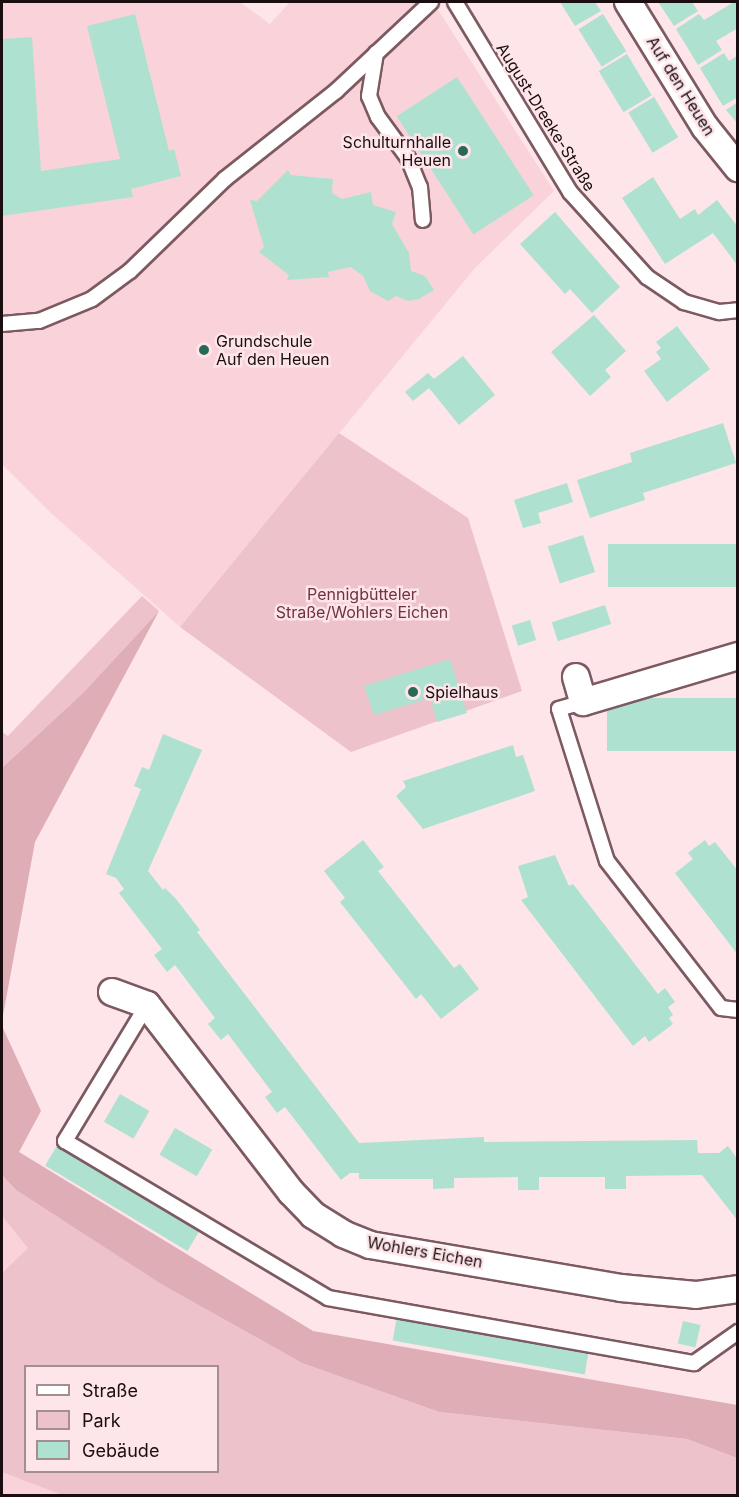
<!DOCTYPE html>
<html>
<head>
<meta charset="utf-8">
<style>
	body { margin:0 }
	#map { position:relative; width:739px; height:1497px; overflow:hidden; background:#fde5e9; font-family:Inter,sans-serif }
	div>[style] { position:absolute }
	.built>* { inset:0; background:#fad3da }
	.green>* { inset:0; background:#edc2ca }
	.forest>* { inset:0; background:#deadb6 }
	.building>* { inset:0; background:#afe1d0; transform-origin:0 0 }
	.roads { filter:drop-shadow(2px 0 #7c5a60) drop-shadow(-2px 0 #7c5a60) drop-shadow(0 2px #7c5a60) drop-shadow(0 -2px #7c5a60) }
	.lane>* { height:14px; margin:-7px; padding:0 7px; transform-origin:7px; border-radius:7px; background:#fff }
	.street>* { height:26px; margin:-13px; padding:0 13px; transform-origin:13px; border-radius:13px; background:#fff }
	.dots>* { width:16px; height:16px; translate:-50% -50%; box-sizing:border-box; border:3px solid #fde5e9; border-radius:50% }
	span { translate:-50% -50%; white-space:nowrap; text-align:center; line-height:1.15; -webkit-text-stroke:5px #fde5e9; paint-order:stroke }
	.street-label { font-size:16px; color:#1b0e10 }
	.poi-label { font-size:16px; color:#1b0e10 }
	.right { translate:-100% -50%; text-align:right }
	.left { translate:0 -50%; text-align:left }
	.park-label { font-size:16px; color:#6f3241 }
	.frame { position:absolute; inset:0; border:3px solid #1b0e10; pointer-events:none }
	.legend { position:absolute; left:24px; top:1365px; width:195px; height:108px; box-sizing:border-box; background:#fde5e9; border:2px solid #a38f92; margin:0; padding:8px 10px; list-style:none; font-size:18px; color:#1b0e10 }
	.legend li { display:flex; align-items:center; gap:12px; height:30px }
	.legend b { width:30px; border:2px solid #a38f92 }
</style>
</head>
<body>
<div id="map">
	<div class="built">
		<div style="clip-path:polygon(2px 2px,240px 2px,270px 24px,290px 2px,433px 2px,554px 191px,475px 268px,180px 627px,51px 513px,2px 464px)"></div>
		<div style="clip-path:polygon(2px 1216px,29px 1248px,2px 1273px)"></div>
		<div style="clip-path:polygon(2px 1472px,65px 1495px,2px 1495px)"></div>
	</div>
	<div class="green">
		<div style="clip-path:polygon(339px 433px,468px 518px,522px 691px,351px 752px,180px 627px)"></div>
		<div style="clip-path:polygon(142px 596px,159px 611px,83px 693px,2px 768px,2px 732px,8px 736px)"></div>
		<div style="clip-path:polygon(evenodd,2px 1175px,16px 1190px,161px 1284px,302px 1363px,439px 1412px,687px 1439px,737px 1458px,737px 1495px,65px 1496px,2px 1472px,2px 1273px,28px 1248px,2px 1216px,2px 1175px,26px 1366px,218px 1366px,218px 1472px,26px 1472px,26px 1366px)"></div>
	</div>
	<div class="forest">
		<div style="clip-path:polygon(159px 611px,35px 842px,2px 1021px,2px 768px,83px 693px)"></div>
		<div style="clip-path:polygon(2px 1026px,41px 1111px,19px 1152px,313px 1331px,737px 1405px,737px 1458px,687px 1439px,439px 1412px,302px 1363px,161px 1284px,16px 1190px,2px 1175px)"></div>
	</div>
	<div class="building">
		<div style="clip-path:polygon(560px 2px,595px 2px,601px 11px,575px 26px)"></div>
		<div style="clip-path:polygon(658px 2px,692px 2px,698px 11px,674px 26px)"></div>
		<div style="clip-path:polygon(734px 2px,738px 2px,738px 28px,716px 41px,722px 50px,698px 65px,676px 29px,699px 14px,704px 20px)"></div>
		<div style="clip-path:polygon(135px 14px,169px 151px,174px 149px,181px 176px,131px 189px,133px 197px,2px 216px,2px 39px,32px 37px,41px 171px,120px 159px,87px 26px)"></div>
		<div style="left:603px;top:14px;width:44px;height:29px;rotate:58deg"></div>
		<div style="clip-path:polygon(724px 53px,729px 61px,738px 55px,738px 97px,723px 106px,700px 68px)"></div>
		<div style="left:627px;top:54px;width:48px;height:33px;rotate:59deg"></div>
		<div style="left:457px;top:77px;width:141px;height:72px;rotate:57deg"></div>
		<div style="left:654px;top:97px;width:47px;height:30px;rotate:59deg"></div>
		<div style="clip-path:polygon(738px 102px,738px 124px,726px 110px)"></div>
		<div style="clip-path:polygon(288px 170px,291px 175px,333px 179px,332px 193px,342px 199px,371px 192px,373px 205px,396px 212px,392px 224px,409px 253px,411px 271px,425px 276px,434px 290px,419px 299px,408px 301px,396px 296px,388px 301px,370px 291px,363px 276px,351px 267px,328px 272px,329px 277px,287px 280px,289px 275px,259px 252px,264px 247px,250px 200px,257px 201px)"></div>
		<div style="clip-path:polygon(653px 177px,680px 219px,695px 209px,698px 215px,717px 200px,738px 227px,738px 266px,713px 233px,665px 264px,622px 198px)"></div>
		<div style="clip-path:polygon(555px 212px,620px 287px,592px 313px,570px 289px,565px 294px,520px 244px)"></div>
		<div style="clip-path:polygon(594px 315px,626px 351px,605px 370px,611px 377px,590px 396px,551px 352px)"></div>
		<div style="clip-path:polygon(677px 326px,710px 369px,667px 402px,644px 371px,661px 359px,656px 352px,661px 348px,656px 342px)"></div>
		<div style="clip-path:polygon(463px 356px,495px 395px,459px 425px,429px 388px,413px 401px,405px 392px,428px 373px,434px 379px)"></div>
		<div style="clip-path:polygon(723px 423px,736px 463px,643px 493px,645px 500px,590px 518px,577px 480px,632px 462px,630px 453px)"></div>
		<div style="clip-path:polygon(567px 483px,573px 502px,538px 513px,541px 523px,523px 528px,514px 500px)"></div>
		<div style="left:583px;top:535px;width:39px;height:37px;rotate:72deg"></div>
		<div style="left:738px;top:544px;width:43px;height:130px;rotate:90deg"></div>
		<div style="left:605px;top:605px;width:20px;height:56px;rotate:72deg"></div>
		<div style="left:530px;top:620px;width:21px;height:19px;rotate:73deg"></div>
		<div style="clip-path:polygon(450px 659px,467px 713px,437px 722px,430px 698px,374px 715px,364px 686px)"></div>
		<div style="left:738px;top:698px;width:53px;height:131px;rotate:90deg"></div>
		<div style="clip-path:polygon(163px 734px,202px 750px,148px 871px,163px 890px,165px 888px,176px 899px,200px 930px,197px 932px,359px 1143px,484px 1137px,484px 1142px,697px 1140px,698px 1153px,719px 1153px,728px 1146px,738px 1160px,738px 1221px,702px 1175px,626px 1176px,626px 1189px,605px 1189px,605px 1177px,539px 1177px,539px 1190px,518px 1190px,518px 1177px,454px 1178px,454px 1188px,433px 1189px,433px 1179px,359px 1179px,359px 1173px,350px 1173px,341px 1180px,285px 1107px,277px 1113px,265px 1097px,272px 1092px,228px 1034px,221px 1040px,208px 1024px,215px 1018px,175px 965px,167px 972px,154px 955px,162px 949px,119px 893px,124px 889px,116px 878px,106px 874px,141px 789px,134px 786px,142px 767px,149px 770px)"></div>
		<div style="clip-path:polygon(513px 745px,516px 757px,523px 755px,535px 791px,423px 829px,396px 796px,406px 787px,403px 781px)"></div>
		<div style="clip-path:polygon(363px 840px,384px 867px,378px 871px,454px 968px,460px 964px,479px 989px,441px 1019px,421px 994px,416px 999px,358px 925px,340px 902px,345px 898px,324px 871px)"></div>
		<div style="clip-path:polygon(705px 840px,709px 846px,715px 842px,738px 871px,738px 955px,675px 873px,693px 859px,688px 853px)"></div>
		<div style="clip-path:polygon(555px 855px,569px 886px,573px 884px,658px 994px,665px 988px,675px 1002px,668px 1007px,673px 1015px,669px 1018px,673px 1024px,649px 1042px,645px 1036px,633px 1046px,521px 900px,528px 897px,518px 866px)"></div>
		<div style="left:120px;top:1094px;width:34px;height:32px;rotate:30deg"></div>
		<div style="left:175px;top:1128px;width:43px;height:31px;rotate:30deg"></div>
		<div style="left:58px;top:1144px;width:166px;height:25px;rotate:31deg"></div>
		<div style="left:397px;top:1316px;width:195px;height:25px;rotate:10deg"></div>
		<div style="left:683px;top:1321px;width:18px;height:23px;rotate:13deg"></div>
	</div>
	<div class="roads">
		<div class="lane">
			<div style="left:455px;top:2px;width:222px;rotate:58.8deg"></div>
			<div style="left:570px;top:192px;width:115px;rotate:47.8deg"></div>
			<div style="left:647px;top:277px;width:45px;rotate:34deg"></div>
			<div style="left:684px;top:302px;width:37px;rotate:16deg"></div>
			<div style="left:720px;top:312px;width:18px;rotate:-6deg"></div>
			<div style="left:376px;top:53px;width:44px;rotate:99.2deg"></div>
			<div style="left:369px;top:96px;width:23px;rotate:67deg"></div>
			<div style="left:378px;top:117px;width:51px;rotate:53.8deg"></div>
			<div style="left:408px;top:158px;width:31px;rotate:68deg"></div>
			<div style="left:420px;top:187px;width:33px;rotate:85deg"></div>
			<div style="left:2px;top:324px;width:37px;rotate:-5deg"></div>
			<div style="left:39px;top:321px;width:57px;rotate:-22.5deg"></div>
			<div style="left:92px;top:299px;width:47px;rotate:-36.4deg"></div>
			<div style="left:130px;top:271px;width:132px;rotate:-44.1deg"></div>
			<div style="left:225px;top:179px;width:142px;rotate:-38.4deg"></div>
			<div style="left:336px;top:91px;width:130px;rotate:-43.1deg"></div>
			<div style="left:583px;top:702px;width:25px;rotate:164deg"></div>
			<div style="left:559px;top:709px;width:159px;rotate:72.5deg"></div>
			<div style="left:607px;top:861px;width:186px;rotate:52.2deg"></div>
			<div style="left:721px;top:1008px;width:17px;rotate:7deg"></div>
			<div style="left:147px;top:1005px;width:159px;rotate:121.1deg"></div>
			<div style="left:65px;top:1141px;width:306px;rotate:30.8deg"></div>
			<div style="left:328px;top:1298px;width:372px;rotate:10.1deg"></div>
			<div style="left:694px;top:1363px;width:54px;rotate:-35.2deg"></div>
		</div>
		<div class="street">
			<div style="left:628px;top:2px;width:147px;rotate:58.4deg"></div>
			<div style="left:705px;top:127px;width:53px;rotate:51.2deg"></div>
			<div style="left:576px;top:677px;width:26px;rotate:74deg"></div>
			<div style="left:583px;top:702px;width:162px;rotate:-16.5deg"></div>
			<div style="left:112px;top:992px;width:37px;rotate:20deg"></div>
			<div style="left:147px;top:1005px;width:236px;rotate:52.4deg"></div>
			<div style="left:291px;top:1192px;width:32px;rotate:46deg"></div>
			<div style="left:313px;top:1215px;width:36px;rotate:32deg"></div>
			<div style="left:343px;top:1234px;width:29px;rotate:22deg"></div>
			<div style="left:370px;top:1245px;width:255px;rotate:9.7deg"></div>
			<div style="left:621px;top:1288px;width:75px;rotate:5.3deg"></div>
			<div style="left:696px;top:1295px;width:42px;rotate:-8.1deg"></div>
		</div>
	</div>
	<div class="dots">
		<div style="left:463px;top:151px;background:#286856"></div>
		<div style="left:204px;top:350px;background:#286856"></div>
		<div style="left:413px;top:692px;background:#286856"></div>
	</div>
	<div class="street-label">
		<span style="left:681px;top:86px;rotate:58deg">Auf den Heuen</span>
		<span style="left:546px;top:117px;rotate:58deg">August-Dreeke-Straße</span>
		<span style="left:425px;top:1252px;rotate:10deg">Wohlers Eichen</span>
	</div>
	<div class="poi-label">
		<span class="right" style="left:451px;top:151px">Schulturnhalle<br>Heuen</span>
		<span class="left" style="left:216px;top:350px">Grundschule<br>Auf den Heuen</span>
		<span class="left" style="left:425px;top:692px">Spielhaus</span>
	</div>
	<div class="park-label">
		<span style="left:362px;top:603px">Pennigbütteler<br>Straße/Wohlers Eichen</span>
	</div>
	<div class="frame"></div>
	<ul class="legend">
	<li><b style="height:8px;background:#fff"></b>Straße</li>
	<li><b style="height:16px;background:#edc2ca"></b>Park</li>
	<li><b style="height:16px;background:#afe1d0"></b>Gebäude</li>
	</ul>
</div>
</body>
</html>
